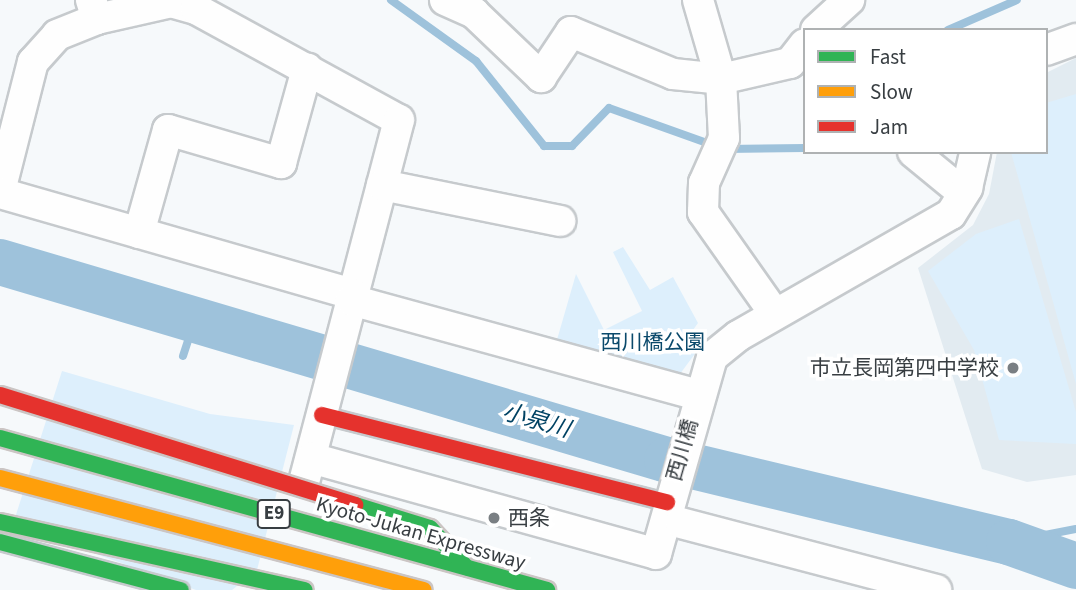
<!DOCTYPE html>
<html>
<head>
<meta charset="utf-8">
<style>
	body { margin:0 }
	#map { position:relative; width:1076px; height:590px; overflow:hidden; background:#f6f9fb; font-family:"Source Sans 3","Noto Sans JP",sans-serif }
	div>[style] { position:absolute }
	.built>* { inset:0; background:#e2ebf1 }
	.green>* { inset:0; background:#ddeffc }
	.stream>* { height:8px; margin:-4px; padding:0 4px; transform-origin:4px; border-radius:4px; background:#9ec2db }
	.river>* { height:46px; margin:-23px; padding:0 23px; transform-origin:23px; border-radius:23px; background:#9ec2db }
	.roads { filter:drop-shadow(2px 0 #c6cacd) drop-shadow(-2px 0 #c6cacd) drop-shadow(0 2px #c6cacd) drop-shadow(0 -2px #c6cacd) }
	.street>* { height:30px; margin:-15px; padding:0 15px; transform-origin:15px; border-radius:15px; background:#fefefe }
	.fast>* { height:16px; margin:-8px; padding:0 8px; transform-origin:8px; border-radius:8px; background:#30b455 }
	.jam>* { height:16px; margin:-8px; padding:0 8px; transform-origin:8px; border-radius:8px; background:#e5322d }
	.bridges { filter:drop-shadow(2px 0 #cbc5c4) drop-shadow(-2px 0 #cbc5c4) drop-shadow(0 2px #cbc5c4) drop-shadow(0 -2px #cbc5c4) }
	.fast-bridge>* { height:16px; margin:-8px; padding:0 8px; transform-origin:8px; border-radius:8px; background:#30b455 }
	.slow-bridge>* { height:16px; margin:-8px; padding:0 8px; transform-origin:8px; border-radius:8px; background:#ff9f0a }
	.jam-bridge>* { height:16px; margin:-8px; padding:0 8px; transform-origin:8px; border-radius:8px; background:#e5322d }
	.dots>* { width:19px; height:19px; translate:-50% -50%; box-sizing:border-box; border:4px solid #fff; border-radius:50% }
	span { translate:-50% -50%; white-space:nowrap; text-align:center; line-height:1.15; -webkit-text-stroke:7px #fff; paint-order:stroke }
	.shield-label span { padding:2px 5px; background:#fff; border:2px solid; border-radius:5px; -webkit-text-stroke-width:0 }
	.shield-label { font-size:19px; color:#383e42; font-weight:700 }
	.park-label { font-size:21px; color:#0a496b }
	.poi-label { font-size:21px; color:#383e42 }
	.right { translate:-100% -50%; text-align:right }
	.left { translate:0 -50%; text-align:left }
	.street-label { font-size:21px; color:#383e42 }
	.water-label { font-size:23px; color:#004263; font-style:italic }
	.legend { position:absolute; left:803px; top:28px; width:245px; height:126px; box-sizing:border-box; background:#fff; border:2px solid #afb2b3; margin:0; padding:9px 12px; list-style:none; font-size:21px; color:#383e42 }
	.legend li { display:flex; align-items:center; gap:14px; height:35px }
	.legend b { width:35px; border:2px solid #afb2b3 }
</style>
</head>
<body>
<div id="map">
	<div class="built">
		<div style="clip-path:polygon(1076px 58px,1076px 475px,1027px 482px,982px 469px,918px 268px,973px 225px,989px 194px,997px 152px,1046px 152px,1046px 73px)"></div>
	</div>
	<div class="green">
		<div style="clip-path:polygon(1076px 94px,1076px 384px,1011px 152px,1046px 152px,1046px 103px)"></div>
		<div style="clip-path:polygon(1019px 219px,1076px 412px,1076px 444px,999px 440px,974px 350px,928px 271px,976px 234px)"></div>
		<div style="clip-path:polygon(623px 247px,650px 290px,673px 277px,698px 323px,686px 340px,697px 351px,674px 382px,554px 350px,576px 274px,604px 330px,642px 311px,613px 252px)"></div>
		<div style="clip-path:polygon(62px 371px,210px 414px,294px 425px,257px 570px,232px 590px,196px 590px,13px 524px)"></div>
	</div>
	<div class="stream">
		<div style="left:391px;top:0;width:105px;rotate:35.7deg"></div>
		<div style="left:476px;top:61px;width:109px;rotate:51.3deg"></div>
		<div style="left:544px;top:146px;width:28px"></div>
		<div style="left:572px;top:146px;width:53px;rotate:-45.8deg"></div>
		<div style="left:609px;top:108px;width:110px;rotate:19.6deg"></div>
		<div style="left:948px;top:30px;width:75px;rotate:-23.5deg"></div>
		<div style="left:725px;top:149px;width:80px;rotate:-0.7deg"></div>
		<div style="left:183px;top:356px;width:39px;rotate:-72deg"></div>
		<div style="left:1009px;top:542px;width:68px;rotate:-11deg"></div>
	</div>
	<div class="river">
		<div style="left:0;top:262px;width:696px;rotate:16.53deg"></div>
		<div style="left:667px;top:460px;width:352px;rotate:13.5deg"></div>
		<div style="left:1009px;top:542px;width:71px;rotate:19.7deg"></div>
	</div>
	<div class="roads">
		<div class="street">
			<div style="left:91px;top:0;width:20px;rotate:72deg"></div>
			<div style="left:97px;top:19px;width:76px;rotate:-12.9deg"></div>
			<div style="left:171px;top:2px;width:26px;rotate:16deg"></div>
			<div style="left:196px;top:9px;width:231px;rotate:28.7deg"></div>
			<div style="left:399px;top:120px;width:370px;rotate:104.7deg"></div>
			<div style="left:445px;top:0;width:32px;rotate:24deg"></div>
			<div style="left:474px;top:13px;width:93px;rotate:43.7deg"></div>
			<div style="left:541px;top:77px;width:54px;rotate:-56.3deg"></div>
			<div style="left:571px;top:32px;width:110px;rotate:22.4deg"></div>
			<div style="left:673px;top:74px;width:48px;rotate:5.9deg"></div>
			<div style="left:721px;top:79px;width:71px;rotate:-13.1deg"></div>
			<div style="left:790px;top:63px;width:24px;rotate:-52deg"></div>
			<div style="left:698px;top:0;width:82px;rotate:73.8deg"></div>
			<div style="left:721px;top:79px;width:59px;rotate:87.1deg"></div>
			<div style="left:724px;top:138px;width:49px;rotate:114deg"></div>
			<div style="left:704px;top:183px;width:29px;rotate:92deg"></div>
			<div style="left:703px;top:212px;width:125px;rotate:54.8deg"></div>
			<div style="left:816px;top:30px;width:45px;rotate:-42.3deg"></div>
			<div style="left:1046px;top:50px;width:32px;rotate:-20deg"></div>
			<div style="left:913px;top:152px;width:65px;rotate:39.4deg"></div>
			<div style="left:382px;top:185px;width:182px;rotate:11.4deg"></div>
			<div style="left:0;top:191px;width:133px;rotate:-75.7deg"></div>
			<div style="left:33px;top:62px;width:36px;rotate:-48deg"></div>
			<div style="left:57px;top:35px;width:43px;rotate:-21.8deg"></div>
			<div style="left:0;top:193px;width:366px;rotate:16deg"></div>
			<div style="left:139px;top:233px;width:107px;rotate:-74.3deg"></div>
			<div style="left:168px;top:130px;width:118px;rotate:16.3deg"></div>
			<div style="left:281px;top:163px;width:98px;rotate:-74.5deg"></div>
			<div style="left:351px;top:300px;width:360px;rotate:15.3deg"></div>
			<div style="left:311px;top:458px;width:358px;rotate:15.5deg"></div>
			<div style="left:656px;top:554px;width:205px;rotate:-74.1deg"></div>
			<div style="left:712px;top:357px;width:33px;rotate:-39deg"></div>
			<div style="left:738px;top:336px;width:245px;rotate:-29.8deg"></div>
			<div style="left:951px;top:214px;width:31px;rotate:-58deg"></div>
			<div style="left:967px;top:188px;width:37px;rotate:-77deg"></div>
			<div style="left:681px;top:523px;width:264px;rotate:14.7deg"></div>
		</div>
		<div class="fast">
			<div style="left:0;top:542px;width:187px;rotate:14.9deg"></div>
		</div>
		<div class="jam">
			<div style="left:322px;top:415px;width:356px;rotate:14.2deg"></div>
		</div>
	</div>
	<div class="bridges">
		<div class="fast-bridge">
			<div style="left:0;top:438px;width:568px;rotate:15.53deg"></div>
			<div style="left:355px;top:505px;width:78px;rotate:17deg"></div>
			<div style="left:430px;top:528px;width:54px;rotate:47.2deg"></div>
			<div style="left:0;top:522px;width:312px;rotate:12.6deg"></div>
		</div>
		<div class="slow-bridge">
			<div style="left:0;top:478px;width:438px;rotate:14.8deg"></div>
		</div>
		<div class="jam-bridge">
			<div style="left:0;top:395px;width:372px;rotate:17.2deg"></div>
		</div>
	</div>
	<div class="dots">
		<div style="left:1013px;top:368px;background:#7a7f83"></div>
		<div style="left:494px;top:518px;background:#7a7f83"></div>
	</div>
	<div class="shield-label">
		<span style="left:274px;top:514px">E9</span>
	</div>
	<div class="park-label">
		<span style="left:653px;top:342px">西川橋公園</span>
	</div>
	<div class="poi-label">
		<span class="right" style="left:999px;top:368px">市立長岡第四中学校</span>
		<span class="left" style="left:508px;top:518px">西条</span>
	</div>
	<div class="street-label">
		<span style="left:682px;top:450px;rotate:-74deg">西川橋</span>
		<span style="left:421px;top:533px;rotate:16deg">Kyoto-Jukan Expressway</span>
	</div>
	<div class="water-label">
		<span style="left:536px;top:421px;rotate:16deg">小泉川</span>
	</div>
	<ul class="legend">
	<li><b style="height:9px;background:#30b455"></b>Fast</li>
	<li><b style="height:9px;background:#ff9f0a"></b>Slow</li>
	<li><b style="height:9px;background:#e5322d"></b>Jam</li>
	</ul>
</div>
</body>
</html>
